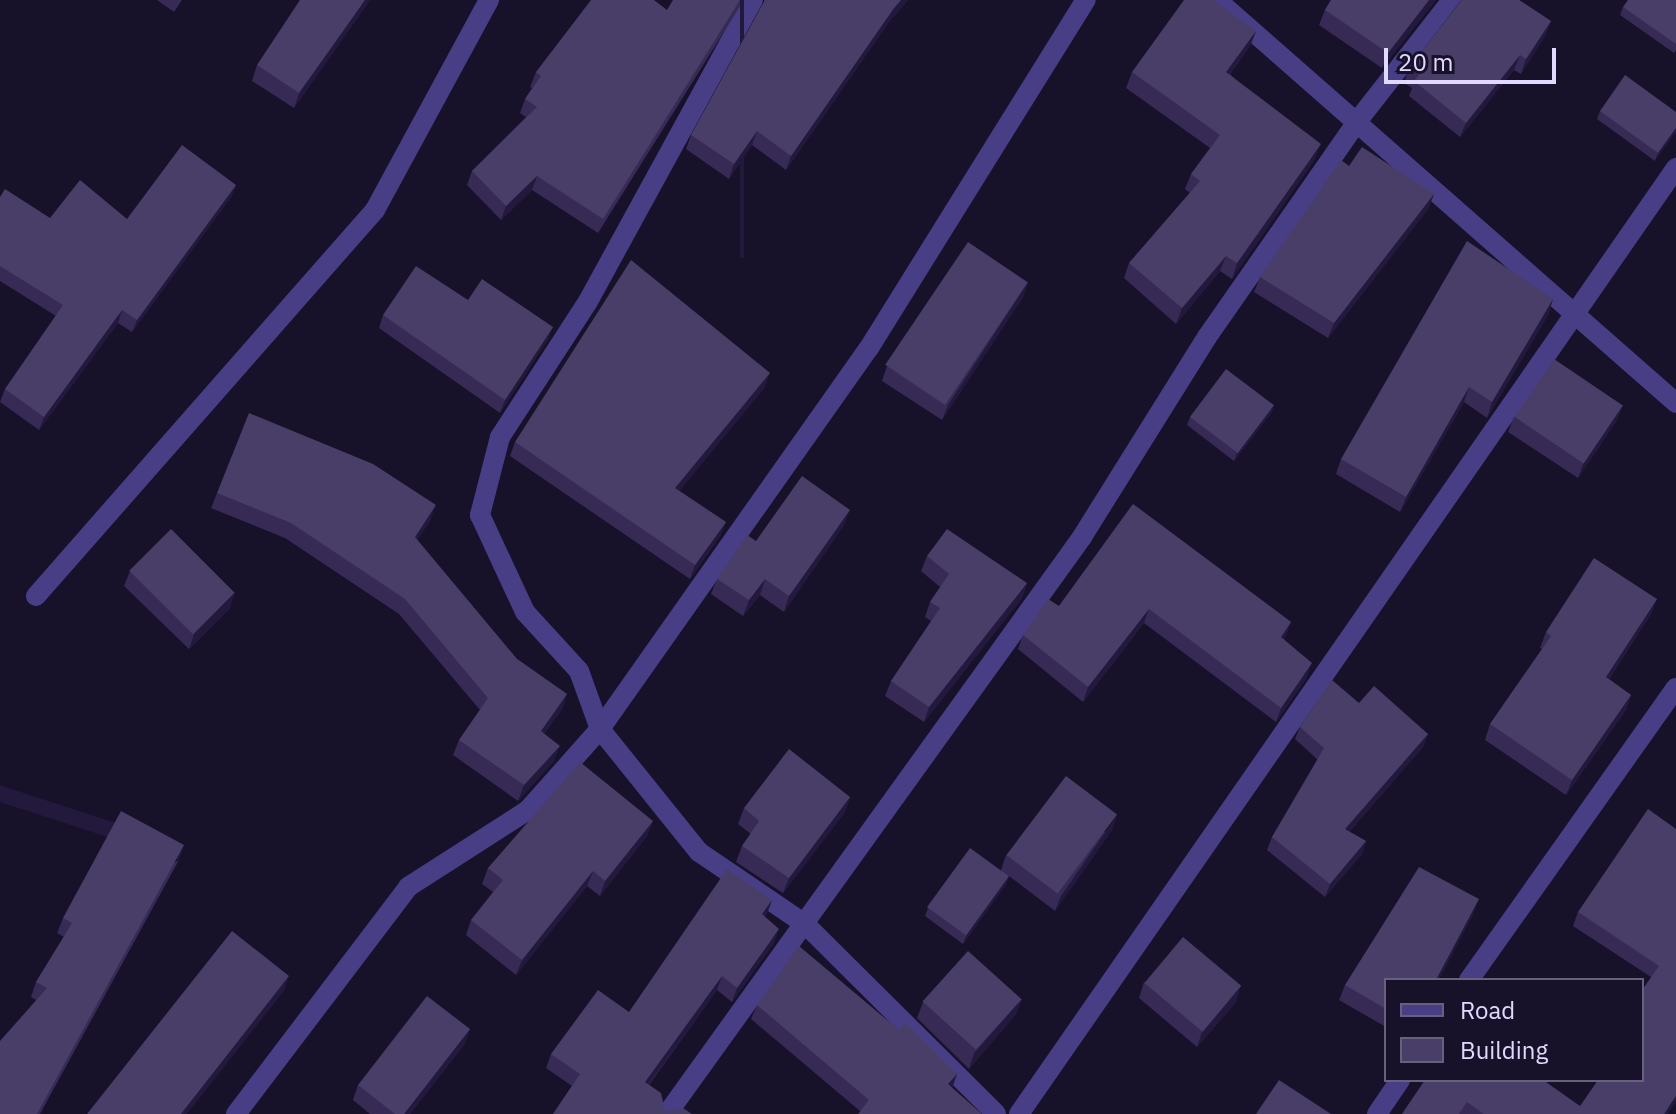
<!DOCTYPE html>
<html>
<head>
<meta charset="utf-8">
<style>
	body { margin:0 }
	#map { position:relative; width:1676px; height:1114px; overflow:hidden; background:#171129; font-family:"IBM Plex Sans",sans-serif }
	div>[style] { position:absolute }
	.minor>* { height:20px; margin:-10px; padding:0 10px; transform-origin:10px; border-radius:10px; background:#473e86 }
	.wall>* { inset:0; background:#372b56 }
	.shaded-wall>* { inset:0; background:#22193c; transform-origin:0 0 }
	.building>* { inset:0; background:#493e68; transform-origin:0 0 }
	span { translate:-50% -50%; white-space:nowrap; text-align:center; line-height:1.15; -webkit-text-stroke:6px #171129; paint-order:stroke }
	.legend { position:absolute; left:1384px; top:978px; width:260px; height:104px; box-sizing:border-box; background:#171129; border:2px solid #68617e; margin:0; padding:10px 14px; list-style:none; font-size:24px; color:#e1dafe }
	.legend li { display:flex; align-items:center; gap:16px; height:40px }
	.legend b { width:40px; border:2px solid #68617e }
	.scale { position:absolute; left:1384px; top:48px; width:172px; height:36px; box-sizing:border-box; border:4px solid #e1dafe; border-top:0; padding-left:10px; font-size:24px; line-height:28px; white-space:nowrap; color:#e1dafe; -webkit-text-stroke:6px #171129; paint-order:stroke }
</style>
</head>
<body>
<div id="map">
	<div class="minor">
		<div style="left:753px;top:0;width:345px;rotate:118.7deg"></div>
		<div style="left:587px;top:303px;width:160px;rotate:123deg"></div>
		<div style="left:500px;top:437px;width:81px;rotate:104.4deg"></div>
		<div style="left:480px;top:515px;width:107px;rotate:65.1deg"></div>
		<div style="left:525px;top:612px;width:80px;rotate:47.5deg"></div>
		<div style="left:579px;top:671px;width:62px;rotate:70.1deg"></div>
		<div style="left:600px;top:729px;width:158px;rotate:51.2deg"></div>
		<div style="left:699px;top:852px;width:128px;rotate:34.2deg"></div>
		<div style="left:805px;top:924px;width:269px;rotate:44.8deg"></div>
		<div style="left:1217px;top:0;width:611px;rotate:41.28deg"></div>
		<div style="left:36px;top:596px;width:514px;rotate:-48.71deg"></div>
		<div style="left:375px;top:210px;width:239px;rotate:-61.5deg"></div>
		<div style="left:1469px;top:980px;width:358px;rotate:-54.7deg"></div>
		<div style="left:236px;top:1114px;width:285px;rotate:-52.8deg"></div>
		<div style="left:408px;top:887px;width:143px;rotate:-32.7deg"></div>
		<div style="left:528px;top:810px;width:108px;rotate:-48.4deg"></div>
		<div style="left:600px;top:729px;width:466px;rotate:-54.8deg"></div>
		<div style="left:869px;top:348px;width:410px;rotate:-58.1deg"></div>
		<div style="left:667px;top:1114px;width:711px;rotate:-54.27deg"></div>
		<div style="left:1082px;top:537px;width:236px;rotate:-58deg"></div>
		<div style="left:1207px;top:337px;width:266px;rotate:-55.1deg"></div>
		<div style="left:1359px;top:119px;width:151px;rotate:-52deg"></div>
		<div style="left:1019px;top:1114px;width:1152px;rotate:-55.22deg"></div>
		<div style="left:1377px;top:1114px;width:41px;rotate:-55.9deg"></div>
	</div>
	<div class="wall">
		<div style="clip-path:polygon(157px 0,182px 0,174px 12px)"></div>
		<div style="clip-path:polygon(370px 0,294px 108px,252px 81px,257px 65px)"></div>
		<div style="clip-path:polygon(744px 0,598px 233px,532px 190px,501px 220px,467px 185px,472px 171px,526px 117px,520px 113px,525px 99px,532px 88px,530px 87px,536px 72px,667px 10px)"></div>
		<div style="clip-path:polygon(764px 0,908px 0,889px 22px,786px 170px,752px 145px,729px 179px,686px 149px,691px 135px,764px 2px)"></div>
		<div style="clip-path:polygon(1331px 0,1436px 0,1382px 68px,1319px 25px,1325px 10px)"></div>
		<div style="clip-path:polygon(1461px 0,1519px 0,1551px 21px,1545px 36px,1521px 74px,1514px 70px,1460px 137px,1409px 96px,1412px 88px,1404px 83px,1409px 68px)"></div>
		<div style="clip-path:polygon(1676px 0,1676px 50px,1674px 53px,1620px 15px,1623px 7px)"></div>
		<div style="clip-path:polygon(1256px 31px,1250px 46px,1230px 74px,1315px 159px,1232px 279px,1220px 271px,1176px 324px,1124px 278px,1129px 263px,1190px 193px,1185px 189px,1191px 174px,1210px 148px,1126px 88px,1132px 72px)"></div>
		<div style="clip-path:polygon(1600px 111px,1676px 112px,1655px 161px,1597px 119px)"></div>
		<div style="clip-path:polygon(1349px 166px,1434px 194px,1428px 209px,1328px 338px,1254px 292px,1260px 277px)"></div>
		<div style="clip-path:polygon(236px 185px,231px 197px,132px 332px,118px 323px,39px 430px,0 402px,5px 389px,56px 316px,0 281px,0 197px,50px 218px,127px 219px)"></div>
		<div style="clip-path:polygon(1028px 282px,1023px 297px,942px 420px,882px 381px,887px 366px)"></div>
		<div style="clip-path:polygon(1553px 299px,1548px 315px,1487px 418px,1464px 402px,1400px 512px,1336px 474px,1341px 459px)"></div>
		<div style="clip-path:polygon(468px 300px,553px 327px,548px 339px,500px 413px,379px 328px,383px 315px)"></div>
		<div style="clip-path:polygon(765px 387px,679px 491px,726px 522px,720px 536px,690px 579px,510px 456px,515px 442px)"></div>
		<div style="clip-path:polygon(1274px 405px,1271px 413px,1234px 461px,1187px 425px,1190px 417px)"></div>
		<div style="clip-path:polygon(1623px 405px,1617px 420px,1578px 478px,1508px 432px,1514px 417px)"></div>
		<div style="clip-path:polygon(217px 493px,430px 521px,417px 540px,517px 659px,567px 694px,562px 709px,544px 734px,554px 761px,518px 801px,453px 755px,459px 740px,480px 710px,399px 614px,285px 538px,211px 508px)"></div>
		<div style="clip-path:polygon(1133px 504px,1291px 622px,1284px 639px,1307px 677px,1276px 722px,1144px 623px,1083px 702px,1018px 649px,1023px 635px,1059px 606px)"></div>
		<div style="clip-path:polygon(844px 525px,784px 612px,760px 595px,743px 616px,711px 594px,717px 579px,756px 541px)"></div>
		<div style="clip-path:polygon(927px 556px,1027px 583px,1022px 598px,924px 722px,885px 696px,891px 681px,931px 621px,925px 617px,930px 602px,940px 587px,921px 571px)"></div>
		<div style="clip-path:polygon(130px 571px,230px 608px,189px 649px,124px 586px)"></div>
		<div style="clip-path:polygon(1657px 599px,1651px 614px,1609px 679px,1631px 695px,1626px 710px,1566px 795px,1485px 740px,1490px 724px,1542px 649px,1540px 648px,1546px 632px)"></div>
		<div style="clip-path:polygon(1359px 703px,1428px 734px,1423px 747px,1349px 832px,1366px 841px,1362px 854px,1325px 897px,1267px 850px,1272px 837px,1318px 760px,1295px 739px,1300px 727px)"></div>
		<div style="clip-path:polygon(850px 797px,845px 812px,783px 893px,736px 862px,742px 846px,751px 834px,738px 824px,744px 808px)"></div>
		<div style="clip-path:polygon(653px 821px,647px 836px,600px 896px,587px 886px,516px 975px,466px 935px,471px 920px,493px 892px,482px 884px,488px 868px)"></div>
		<div style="clip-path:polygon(1676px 829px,1668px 1114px,1402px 1114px,1425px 1080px,1580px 1106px,1642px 1080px,1651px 977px,1573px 926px,1578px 912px)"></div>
		<div style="clip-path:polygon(1112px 830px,1055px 911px,1009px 876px,1006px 884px,963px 944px,925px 916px,928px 908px,1001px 870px,1006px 855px)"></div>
		<div style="clip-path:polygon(179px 860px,40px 1114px,0 1114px,36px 1000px,31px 997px,36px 982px,64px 937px,57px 933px,63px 918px)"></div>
		<div style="clip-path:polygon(772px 900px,765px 917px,774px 943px,732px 1002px,717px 990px,649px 1085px,665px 1111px,553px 1114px,572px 1086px,546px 1068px,551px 1054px,629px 1012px)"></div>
		<div style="clip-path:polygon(1473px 915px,1386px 980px,1386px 1027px,1339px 1000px,1345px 985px)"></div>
		<div style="clip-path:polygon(1144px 982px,1236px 1002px,1197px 1047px,1139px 998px)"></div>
		<div style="clip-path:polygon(1022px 999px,1016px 1014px,969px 1069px,917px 1018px,923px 1002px)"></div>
		<div style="clip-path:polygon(757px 1005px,899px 1030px,957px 1074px,952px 1088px,860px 1111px,751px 1019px)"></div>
		<div style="clip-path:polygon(470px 1029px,464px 1045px,410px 1114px,370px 1114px,353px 1100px,358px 1085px)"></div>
	</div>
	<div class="shaded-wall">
		<div style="clip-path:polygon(365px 0,370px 0,294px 108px,299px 93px)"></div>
		<div style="left:740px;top:0;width:4px;height:258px"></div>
		<div style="clip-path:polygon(901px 0,908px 0,889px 22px,786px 170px,791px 156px,894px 8px)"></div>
		<div style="clip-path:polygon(1429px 0,1436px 0,1382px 68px,1388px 53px)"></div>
		<div style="clip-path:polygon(1551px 21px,1545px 36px,1521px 74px,1526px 59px)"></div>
		<div style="clip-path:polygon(1256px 31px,1250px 46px,1220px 87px,1226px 72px)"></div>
		<div style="clip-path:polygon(1520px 55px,1514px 70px,1460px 137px,1466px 123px)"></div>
		<div style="clip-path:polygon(1676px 128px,1676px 132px,1655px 161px,1658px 153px)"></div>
		<div style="clip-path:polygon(757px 131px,752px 145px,729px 179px,734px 164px)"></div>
		<div style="clip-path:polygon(1321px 144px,1315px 159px,1232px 279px,1237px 263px)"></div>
		<div style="clip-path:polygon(537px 176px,532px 190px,501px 220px,506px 206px)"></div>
		<div style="clip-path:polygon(236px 185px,231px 197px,132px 332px,137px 320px)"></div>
		<div style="clip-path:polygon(1434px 194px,1428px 209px,1328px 338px,1334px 323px)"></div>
		<div style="clip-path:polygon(1226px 256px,1220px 271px,1176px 324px,1182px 308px)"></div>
		<div style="clip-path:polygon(1028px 282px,1023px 297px,942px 420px,948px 405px)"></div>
		<div style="clip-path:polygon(1553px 299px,1548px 315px,1487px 418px,1492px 402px)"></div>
		<div style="clip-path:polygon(122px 310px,118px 323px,39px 430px,44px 417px)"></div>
		<div style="clip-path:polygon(553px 327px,548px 339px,500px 413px,505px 400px)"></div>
		<div style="clip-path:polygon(770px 373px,765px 387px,670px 502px,675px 488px)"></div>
		<div style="clip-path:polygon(1469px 387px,1464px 402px,1400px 512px,1406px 497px)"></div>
		<div style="clip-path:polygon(1274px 405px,1271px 413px,1234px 461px,1237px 453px)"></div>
		<div style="clip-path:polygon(1623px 405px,1617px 420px,1578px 478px,1584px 462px)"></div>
		<div style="clip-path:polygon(436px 505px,430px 521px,409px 552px,415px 537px)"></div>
		<div style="clip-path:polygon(850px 510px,844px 525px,784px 612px,789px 596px)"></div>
		<div style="clip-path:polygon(726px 522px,720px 536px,690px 579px,695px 565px)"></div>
		<div style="clip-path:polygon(765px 579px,760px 595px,743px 616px,749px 600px)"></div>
		<div style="clip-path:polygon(1027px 583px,1022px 598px,924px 722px,929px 707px)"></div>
		<div style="clip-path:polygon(235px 592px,230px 608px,189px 649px,194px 634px)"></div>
		<div style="clip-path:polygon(1657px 599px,1651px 614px,1600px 692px,1606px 677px)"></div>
		<div style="clip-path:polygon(1149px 609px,1144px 623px,1083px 702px,1088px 687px)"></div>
		<div style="clip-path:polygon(1291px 622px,1286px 636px,1275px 651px,1281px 637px)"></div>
		<div style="clip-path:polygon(1312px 663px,1307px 677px,1276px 722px,1281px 708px)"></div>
		<div style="clip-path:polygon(567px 694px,562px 709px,535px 746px,541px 731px)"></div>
		<div style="clip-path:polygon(1631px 695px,1626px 710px,1566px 795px,1572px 780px)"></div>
		<div style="clip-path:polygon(1428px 734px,1423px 747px,1340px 842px,1345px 829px)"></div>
		<div style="clip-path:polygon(560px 746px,554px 761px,518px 801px,524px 785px)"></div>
		<div style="clip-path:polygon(850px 797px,845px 812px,783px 893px,789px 878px)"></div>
		<div style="clip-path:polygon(1117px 815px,1112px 830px,1055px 911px,1061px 896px)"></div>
		<div style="clip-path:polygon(653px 821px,647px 836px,600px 896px,605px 881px)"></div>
		<div style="clip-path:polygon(1366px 841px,1362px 854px,1325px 897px,1330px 884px)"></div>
		<div style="left:184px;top:845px;width:16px;height:307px;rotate:108deg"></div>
		<div style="clip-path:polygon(593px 871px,587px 886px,516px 975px,522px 960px)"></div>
		<div style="clip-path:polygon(1009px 876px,1006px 884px,963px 944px,966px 936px)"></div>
		<div style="clip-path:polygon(1479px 899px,1473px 915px,1439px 980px,1436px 980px)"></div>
		<div style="clip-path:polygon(772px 900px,767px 914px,757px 928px,762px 914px)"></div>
		<div style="clip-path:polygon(779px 929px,774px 943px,732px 1002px,737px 988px)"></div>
		<div style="clip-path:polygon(289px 976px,284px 991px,187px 1114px,181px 1114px)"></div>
		<div style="clip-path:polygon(722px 976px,717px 990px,640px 1096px,645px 1082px)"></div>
		<div style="clip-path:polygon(1241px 986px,1236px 1002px,1197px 1047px,1202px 1032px)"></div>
		<div style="clip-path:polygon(1022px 999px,1016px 1014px,969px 1069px,974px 1053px)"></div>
		<div style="clip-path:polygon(470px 1029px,464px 1045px,410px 1114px,404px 1114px)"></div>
		<div style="clip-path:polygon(957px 1074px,952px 1088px,948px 1084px)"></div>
		<div style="clip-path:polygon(1676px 1096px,1676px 1102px,1668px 1114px,1664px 1114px)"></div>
	</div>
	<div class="building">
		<div style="clip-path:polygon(300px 0,365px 0,299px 93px,257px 65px)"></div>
		<div style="clip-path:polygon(591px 0,654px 0,667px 10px,673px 0,740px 0,603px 219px,537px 176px,506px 206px,472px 171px,537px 107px,525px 99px,541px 76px,536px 72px)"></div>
		<div style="clip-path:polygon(765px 0,901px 0,894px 8px,791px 156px,757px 131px,734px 164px,691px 135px)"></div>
		<div style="clip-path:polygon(1184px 0,1213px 0,1256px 31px,1226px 72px,1321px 144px,1237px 263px,1226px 256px,1182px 308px,1129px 263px,1200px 181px,1191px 174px,1220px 135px,1132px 72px)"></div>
		<div style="clip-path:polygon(1331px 0,1429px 0,1388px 53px,1325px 10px)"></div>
		<div style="clip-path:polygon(1462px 0,1519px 0,1551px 21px,1526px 59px,1520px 55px,1466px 123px,1414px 81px,1419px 75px,1409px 68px)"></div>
		<div style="clip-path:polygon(1628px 0,1676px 0,1676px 44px,1623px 7px)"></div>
		<div style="clip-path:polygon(1625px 75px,1676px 112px,1676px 128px,1658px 153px,1600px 111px)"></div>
		<div style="clip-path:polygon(182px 145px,236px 185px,137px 320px,122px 310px,44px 417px,5px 389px,63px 305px,0 266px,0 197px,5px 189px,50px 218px,80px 180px,127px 219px)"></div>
		<div style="clip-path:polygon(1362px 147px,1434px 194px,1334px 323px,1260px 277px,1341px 160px,1349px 166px)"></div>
		<div style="clip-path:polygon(1467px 241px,1553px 299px,1492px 402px,1469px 387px,1406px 497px,1341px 459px)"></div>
		<div style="left:968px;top:242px;width:72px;height:148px;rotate:34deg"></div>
		<div style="clip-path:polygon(631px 260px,770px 373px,675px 488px,726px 522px,695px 565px,515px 442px)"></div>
		<div style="clip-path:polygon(416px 266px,468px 300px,482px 279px,553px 327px,505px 400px,383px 315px)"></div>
		<div style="left:1554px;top:359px;width:83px;height:70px;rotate:34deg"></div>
		<div style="left:1226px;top:369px;width:60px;height:60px;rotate:37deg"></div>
		<div style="clip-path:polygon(249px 413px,373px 464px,436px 505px,415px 537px,517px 659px,567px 694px,541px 731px,560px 746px,524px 785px,459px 740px,488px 698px,405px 599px,291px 523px,217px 493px)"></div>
		<div style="clip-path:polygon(802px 476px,850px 510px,789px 596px,765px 579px,749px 600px,717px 579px,747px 535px,756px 541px)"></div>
		<div style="clip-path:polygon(1133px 504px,1291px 622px,1281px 637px,1312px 663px,1281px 708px,1149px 609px,1088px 687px,1023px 635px,1048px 599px,1059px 606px)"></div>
		<div style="left:171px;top:529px;width:90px;height:59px;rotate:45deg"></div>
		<div style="clip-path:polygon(947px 529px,1027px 583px,929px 707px,891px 681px,940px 608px,930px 602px,949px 574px,927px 556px)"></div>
		<div style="clip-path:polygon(1594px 558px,1657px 599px,1606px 677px,1631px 695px,1572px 780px,1490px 724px,1551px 636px,1546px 632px)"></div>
		<div style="clip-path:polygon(1332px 680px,1359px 703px,1374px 686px,1428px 734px,1345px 829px,1366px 841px,1330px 884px,1272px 837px,1324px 748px,1300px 727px)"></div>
		<div style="clip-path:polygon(789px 749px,850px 797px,789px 878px,742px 846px,759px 821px,744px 808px)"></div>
		<div style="clip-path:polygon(580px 762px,653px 821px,605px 881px,593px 871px,522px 960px,471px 920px,503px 880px,488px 868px)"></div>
		<div style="left:1066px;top:776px;width:64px;height:99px;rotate:37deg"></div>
		<div style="clip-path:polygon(1648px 809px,1676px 829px,1676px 1096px,1664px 1114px,1484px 1114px,1467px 1102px,1459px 1114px,1402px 1114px,1425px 1080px,1543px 1080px,1580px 1106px,1598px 1080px,1642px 1080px,1642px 990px,1659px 966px,1578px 912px)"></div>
		<div style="clip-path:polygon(121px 811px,184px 845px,37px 1114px,0 1114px,0 1041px,47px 988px,36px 982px,72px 923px,63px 918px)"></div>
		<div style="left:970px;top:848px;width:48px;height:73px;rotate:36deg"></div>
		<div style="clip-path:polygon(1419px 867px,1479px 899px,1436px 980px,1386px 980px,1386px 1009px,1345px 985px)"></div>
		<div style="clip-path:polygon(727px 869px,772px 900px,762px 914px,779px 929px,737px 988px,722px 976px,645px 1082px,661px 1093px,665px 1111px,683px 1108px,692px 1114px,553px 1114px,580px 1074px,551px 1054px,598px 990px,629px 1012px)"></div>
		<div style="clip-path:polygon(232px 931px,289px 976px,181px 1114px,87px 1114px)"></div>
		<div style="left:1183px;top:937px;width:76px;height:60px;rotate:40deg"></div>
		<div style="clip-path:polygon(799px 946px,899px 1030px,906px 1023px,957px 1074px,948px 1084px,982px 1114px,858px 1114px,869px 1100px,757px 1005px)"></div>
		<div style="left:968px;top:951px;width:72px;height:68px;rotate:42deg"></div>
		<div style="clip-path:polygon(427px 996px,470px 1029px,404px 1114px,395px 1114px,358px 1085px)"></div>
		<div style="clip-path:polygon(1279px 1080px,1331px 1114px,1256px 1114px)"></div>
	</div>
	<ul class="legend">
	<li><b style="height:10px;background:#473e86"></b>Road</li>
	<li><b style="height:22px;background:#493e68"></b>Building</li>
	</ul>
	<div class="scale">20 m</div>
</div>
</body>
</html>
